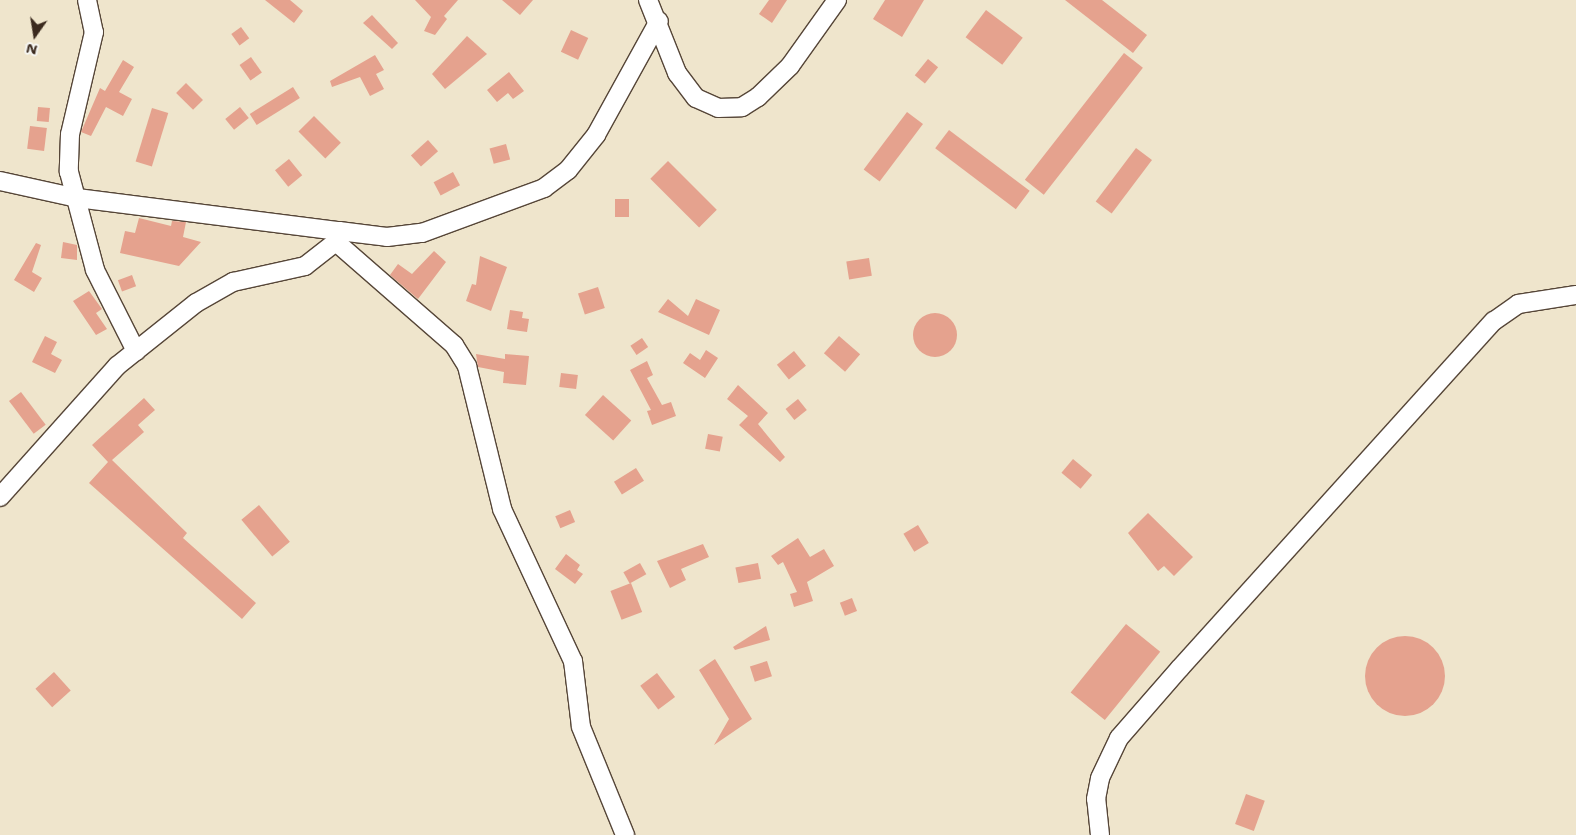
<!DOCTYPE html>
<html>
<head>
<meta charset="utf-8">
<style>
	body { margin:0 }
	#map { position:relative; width:1576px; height:835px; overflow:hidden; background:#efe5cc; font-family:"Shantell Sans",sans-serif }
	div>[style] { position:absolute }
	.building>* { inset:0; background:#e5a28e; transform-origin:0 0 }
	.round { border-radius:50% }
	.roads { filter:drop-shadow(1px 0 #564638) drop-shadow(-1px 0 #564638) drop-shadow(0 1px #564638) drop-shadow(0 -1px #564638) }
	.street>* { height:18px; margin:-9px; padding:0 9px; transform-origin:9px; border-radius:9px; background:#fff }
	span { translate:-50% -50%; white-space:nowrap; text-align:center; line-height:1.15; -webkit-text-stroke:5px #f6f6f2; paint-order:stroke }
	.north { position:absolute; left:10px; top:10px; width:50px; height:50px; -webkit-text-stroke:4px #f6f6f2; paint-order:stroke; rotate:193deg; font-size:14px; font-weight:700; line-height:20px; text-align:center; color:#3b2a1e }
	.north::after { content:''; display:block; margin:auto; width:18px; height:22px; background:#3b2a1e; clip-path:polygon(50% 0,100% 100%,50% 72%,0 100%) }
</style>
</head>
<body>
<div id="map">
	<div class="building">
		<div style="clip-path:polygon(265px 0,290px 0,303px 11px,294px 23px)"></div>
		<div style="clip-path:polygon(415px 0,458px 0,444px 16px,447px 19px,435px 35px,424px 31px,431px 17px)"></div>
		<div style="clip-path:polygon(502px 0,533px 0,520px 15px)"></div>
		<div style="clip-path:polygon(769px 0,787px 0,772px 23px,759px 14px)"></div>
		<div style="clip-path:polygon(885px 0,924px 0,902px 37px,873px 19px)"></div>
		<div style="clip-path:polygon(1065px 0,1102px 0,1147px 35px,1133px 53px)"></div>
		<div style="left:986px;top:10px;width:46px;height:34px;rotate:37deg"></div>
		<div style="clip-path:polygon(372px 15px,398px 43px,392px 49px,363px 23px)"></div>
		<div style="left:241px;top:27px;width:14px;height:12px;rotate:54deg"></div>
		<div style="left:571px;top:30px;width:19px;height:24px;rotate:25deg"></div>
		<div style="clip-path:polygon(467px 36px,487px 54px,445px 89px,432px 74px)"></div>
		<div style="left:1124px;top:53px;width:24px;height:161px;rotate:38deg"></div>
		<div style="clip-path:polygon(375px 55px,384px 70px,376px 74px,384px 89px,370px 96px,360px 77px,332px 87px,330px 81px)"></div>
		<div style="left:251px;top:57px;width:19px;height:14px;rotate:55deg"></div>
		<div style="left:928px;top:59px;width:13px;height:21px;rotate:39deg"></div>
		<div style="clip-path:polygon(123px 60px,134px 67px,119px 92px,132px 99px,123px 116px,106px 107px,91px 136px,81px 132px,100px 88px,105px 91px)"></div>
		<div style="clip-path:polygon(509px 72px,524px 91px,513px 99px,508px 93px,497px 102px,487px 90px)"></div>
		<div style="left:186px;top:83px;width:24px;height:14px;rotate:45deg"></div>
		<div style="left:293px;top:87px;width:13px;height:51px;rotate:58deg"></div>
		<div style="left:38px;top:107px;width:12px;height:14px;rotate:5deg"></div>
		<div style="left:240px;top:107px;width:14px;height:19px;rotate:51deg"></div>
		<div style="left:152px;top:108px;width:17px;height:56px;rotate:17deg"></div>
		<div style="left:907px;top:112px;width:20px;height:72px;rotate:37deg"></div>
		<div style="left:314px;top:116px;width:38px;height:22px;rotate:45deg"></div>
		<div style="left:30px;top:126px;width:17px;height:23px;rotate:7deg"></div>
		<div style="left:949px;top:130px;width:101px;height:23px;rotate:37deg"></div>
		<div style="left:428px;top:140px;width:15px;height:23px;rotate:48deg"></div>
		<div style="left:506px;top:144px;width:16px;height:17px;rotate:75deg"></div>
		<div style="left:1136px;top:148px;width:20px;height:67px;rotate:37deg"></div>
		<div style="left:289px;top:159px;width:21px;height:18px;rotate:51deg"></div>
		<div style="left:668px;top:161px;width:69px;height:25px;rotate:45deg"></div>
		<div style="left:453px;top:172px;width:15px;height:22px;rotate:62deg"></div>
		<div style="left:629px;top:199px;width:18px;height:14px;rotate:90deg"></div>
		<div style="clip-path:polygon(139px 218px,171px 226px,172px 221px,186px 222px,183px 237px,201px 242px,179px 266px,120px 253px,125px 231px,135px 233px)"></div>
		<div style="clip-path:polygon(63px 242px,77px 245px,77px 260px,61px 258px)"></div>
		<div style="clip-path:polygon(36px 243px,41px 245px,32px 272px,42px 278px,34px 292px,14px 280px)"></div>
		<div style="clip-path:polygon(434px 251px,446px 262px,418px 299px,390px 275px,398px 264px,412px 274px)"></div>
		<div style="clip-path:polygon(480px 256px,507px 267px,491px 311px,466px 301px,472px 284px,476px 285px)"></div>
		<div style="left:869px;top:258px;width:18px;height:23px;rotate:81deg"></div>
		<div style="left:132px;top:275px;width:12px;height:15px;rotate:70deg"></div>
		<div style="left:598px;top:287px;width:22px;height:21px;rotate:72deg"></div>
		<div style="clip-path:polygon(89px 291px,102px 309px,96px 313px,107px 329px,96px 335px,73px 301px)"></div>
		<div style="clip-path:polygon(668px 299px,688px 316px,696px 299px,720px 310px,709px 335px,658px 312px)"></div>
		<div style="clip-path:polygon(510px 310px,523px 312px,522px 318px,529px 319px,527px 332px,507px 329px)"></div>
		<div class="round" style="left:913px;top:313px;width:44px;height:44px"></div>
		<div style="clip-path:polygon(45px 336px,57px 342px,51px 354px,62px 360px,55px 373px,32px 362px)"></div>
		<div style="left:839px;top:336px;width:28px;height:23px;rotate:41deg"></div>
		<div style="left:642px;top:338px;width:11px;height:14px;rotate:56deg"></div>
		<div style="clip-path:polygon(706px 350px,718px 358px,705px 378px,683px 363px,690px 353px,700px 360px)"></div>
		<div style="left:794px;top:351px;width:19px;height:22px;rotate:51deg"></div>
		<div style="clip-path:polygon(476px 354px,505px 359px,505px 354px,529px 356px,526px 385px,503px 383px,504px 372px,478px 367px)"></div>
		<div style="clip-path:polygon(647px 361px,653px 375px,647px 378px,662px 405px,671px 402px,676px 416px,652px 425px,647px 411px,651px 410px,630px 370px)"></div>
		<div style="left:561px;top:373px;width:17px;height:14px;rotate:7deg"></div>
		<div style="clip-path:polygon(738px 385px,768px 413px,758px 424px,785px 457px,780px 462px,739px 425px,748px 416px,727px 399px)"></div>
		<div style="left:21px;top:392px;width:41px;height:15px;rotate:53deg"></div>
		<div style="left:603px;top:395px;width:38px;height:27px;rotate:42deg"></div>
		<div style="clip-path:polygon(144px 398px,155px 410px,138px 425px,144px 432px,112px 460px,187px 533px,183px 538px,256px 603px,242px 619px,89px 483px,108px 462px,92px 445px)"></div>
		<div style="left:798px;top:399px;width:14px;height:16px;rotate:51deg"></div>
		<div style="left:708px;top:434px;width:15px;height:15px;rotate:11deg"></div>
		<div style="left:1073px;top:459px;width:25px;height:18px;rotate:40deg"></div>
		<div style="left:636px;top:468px;width:15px;height:26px;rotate:58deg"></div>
		<div style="left:259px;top:505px;width:48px;height:23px;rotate:50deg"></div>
		<div style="left:570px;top:510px;width:13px;height:16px;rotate:67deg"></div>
		<div style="clip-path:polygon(1148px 513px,1193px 557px,1174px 576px,1164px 566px,1158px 571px,1128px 533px)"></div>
		<div style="left:918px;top:525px;width:21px;height:17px;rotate:59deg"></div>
		<div style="clip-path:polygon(798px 538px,810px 557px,824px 549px,834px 566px,807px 582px,813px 601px,794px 607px,790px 594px,797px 592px,783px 562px,778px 565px,771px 556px)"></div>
		<div style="clip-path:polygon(703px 544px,709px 557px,681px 569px,686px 580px,670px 588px,657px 561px)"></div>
		<div style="clip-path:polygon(566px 554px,580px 565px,577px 570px,583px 574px,575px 584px,555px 569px)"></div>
		<div style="left:640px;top:563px;width:13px;height:19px;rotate:61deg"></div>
		<div style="left:758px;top:563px;width:16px;height:23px;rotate:79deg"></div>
		<div style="left:631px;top:583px;width:31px;height:22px;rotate:69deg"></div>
		<div style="left:852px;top:598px;width:14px;height:13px;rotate:69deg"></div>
		<div style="left:1126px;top:624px;width:44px;height:88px;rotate:39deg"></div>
		<div style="clip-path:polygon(766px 626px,770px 640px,735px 650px,733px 647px)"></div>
		<div class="round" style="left:1365px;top:636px;width:80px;height:80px"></div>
		<div style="clip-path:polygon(715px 659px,752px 719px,714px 745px,729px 719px,699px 670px)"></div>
		<div style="left:767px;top:661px;width:16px;height:18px;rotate:72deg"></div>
		<div style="left:54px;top:672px;width:25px;height:25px;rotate:48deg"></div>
		<div style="left:657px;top:673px;width:30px;height:21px;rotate:53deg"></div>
		<div style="left:1246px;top:794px;width:20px;height:32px;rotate:20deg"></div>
	</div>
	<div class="roads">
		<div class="street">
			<div style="left:87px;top:0;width:33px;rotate:78deg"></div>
			<div style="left:94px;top:32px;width:105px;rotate:103.2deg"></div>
			<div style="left:70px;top:134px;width:38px;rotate:92deg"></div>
			<div style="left:69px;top:172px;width:101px;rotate:75.1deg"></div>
			<div style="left:95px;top:270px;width:91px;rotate:63.2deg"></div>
			<div style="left:648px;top:0;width:79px;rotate:68.3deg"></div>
			<div style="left:677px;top:73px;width:31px;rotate:53deg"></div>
			<div style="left:696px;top:98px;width:24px;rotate:24deg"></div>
			<div style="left:718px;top:108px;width:24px;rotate:-2deg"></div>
			<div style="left:742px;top:107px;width:19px;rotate:-32deg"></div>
			<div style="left:758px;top:97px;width:45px;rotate:-44.1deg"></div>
			<div style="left:790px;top:66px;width:81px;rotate:-54.5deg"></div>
			<div style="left:0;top:181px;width:79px;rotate:12.4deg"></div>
			<div style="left:77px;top:198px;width:264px;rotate:7.2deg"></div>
			<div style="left:339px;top:231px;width:48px;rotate:7.1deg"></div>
			<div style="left:387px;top:237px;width:35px;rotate:-7deg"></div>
			<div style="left:422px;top:233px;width:130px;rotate:-20.2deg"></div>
			<div style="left:544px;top:188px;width:30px;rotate:-37deg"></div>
			<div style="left:568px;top:170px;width:45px;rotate:-51.3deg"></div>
			<div style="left:596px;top:135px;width:130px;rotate:-61.1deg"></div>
			<div style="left:339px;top:231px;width:11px;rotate:105deg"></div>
			<div style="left:336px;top:242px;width:157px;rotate:41.1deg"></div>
			<div style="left:454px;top:345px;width:25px;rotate:58deg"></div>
			<div style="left:467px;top:366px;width:147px;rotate:76.2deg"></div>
			<div style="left:502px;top:509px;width:168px;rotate:65deg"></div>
			<div style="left:573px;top:661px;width:66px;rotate:83.1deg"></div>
			<div style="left:581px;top:727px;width:117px;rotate:67.8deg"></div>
			<div style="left:0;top:497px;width:176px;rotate:-48.2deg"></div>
			<div style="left:117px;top:366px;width:101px;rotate:-38.6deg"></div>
			<div style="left:196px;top:303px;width:43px;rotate:-29.6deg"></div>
			<div style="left:233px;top:282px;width:74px;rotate:-12.5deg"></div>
			<div style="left:305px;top:266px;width:39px;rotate:-38deg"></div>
			<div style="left:1100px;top:835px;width:36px;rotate:-96deg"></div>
			<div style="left:1096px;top:799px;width:21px;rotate:-79deg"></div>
			<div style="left:1100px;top:778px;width:44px;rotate:-64.6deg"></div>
			<div style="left:1119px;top:738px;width:93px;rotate:-48.9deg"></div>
			<div style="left:1180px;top:668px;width:468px;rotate:-47.9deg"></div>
			<div style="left:1494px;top:321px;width:29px;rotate:-35deg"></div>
			<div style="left:1518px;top:304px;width:59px;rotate:-8.8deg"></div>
		</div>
	</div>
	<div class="north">N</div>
</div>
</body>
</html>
